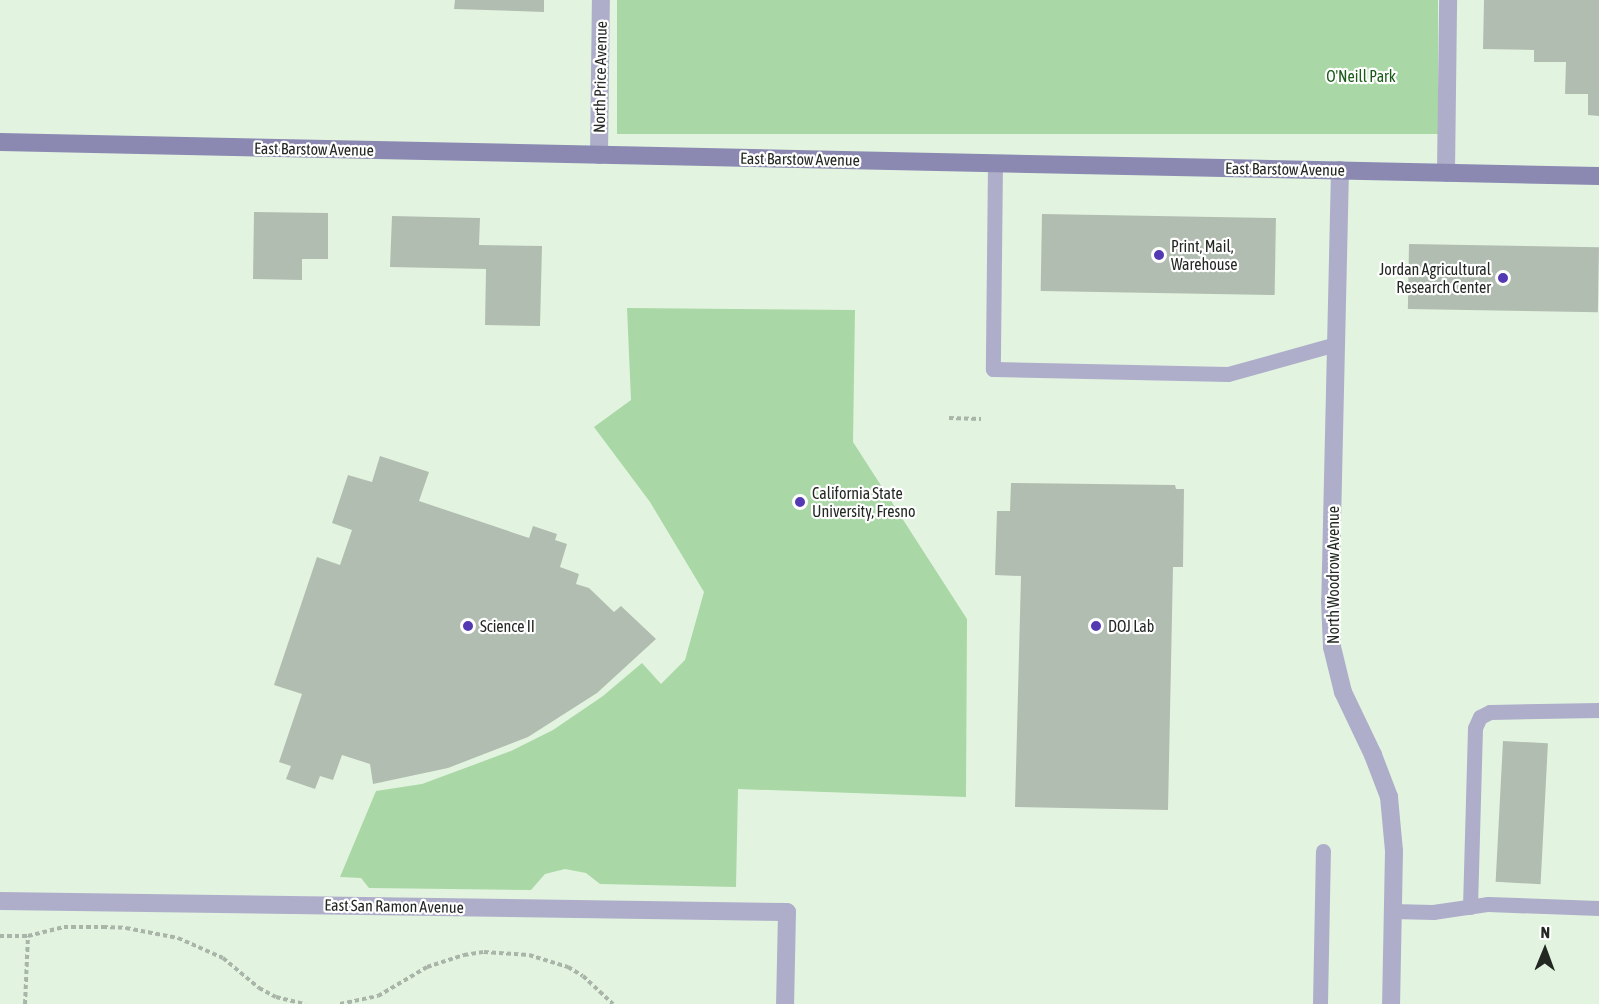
<!DOCTYPE html>
<html>
<head>
<meta charset="utf-8">
<style>
	body { margin:0 }
	#map { position:relative; width:1599px; height:1004px; overflow:hidden; background:#f1fef0; font-family:"Asap Condensed",sans-serif }
	div>[style] { position:absolute }
	.built>* { inset:0; background:#e2f4e0; transform-origin:0 0 }
	.green>* { inset:0; background:#a9d7a5; transform-origin:0 0 }
	.building>* { inset:0; background:#b1bdb0; transform-origin:0 0 }
	.path>* { height:4px; margin-top:-2px; transform-origin:0; background:repeating-linear-gradient(90deg,#aab5aa 0 4.5px,transparent 0 7.5px) }
	.lane>* { height:15px; margin:-7.5px; padding:0 7.5px; transform-origin:7.5px; border-radius:7.5px; background:#afaeca }
	.street>* { height:18px; margin:-9px; padding:0 9px; transform-origin:9px; border-radius:9px; background:#afaeca }
	.secondary>* { height:18px; margin:-9px; padding:0 9px; transform-origin:9px; border-radius:9px; background:#8b89b2 }
	.dots>* { width:16px; height:16px; translate:-50% -50%; box-sizing:border-box; border:3px solid #fff; border-radius:50% }
	span { translate:-50% -50%; white-space:nowrap; text-align:center; line-height:1.15; -webkit-text-stroke:4.5px #fff; paint-order:stroke }
	.park-label { font-size:16px; color:#195b17 }
	.street-label { font-size:16px; color:#232823 }
	.poi-label { font-size:16px; color:#232823 }
	.left { translate:0 -50%; text-align:left }
	.right { translate:-100% -50%; text-align:right }
	.north { position:absolute; left:1515px; top:920px; width:60px; height:60px; -webkit-text-stroke:4px #fff; paint-order:stroke; rotate:1deg; font-size:16px; font-weight:700; line-height:24px; text-align:center; color:#232823 }
	.north::after { content:''; display:block; margin:auto; width:21px; height:27px; background:#232823; clip-path:polygon(50% 0,100% 100%,50% 72%,0 100%) }
</style>
</head>
<body>
<div id="map">
	<div class="built">
		<div style="left:0;top:0;width:1599px;height:1004px"></div>
	</div>
	<div class="green">
		<div style="left:617px;top:0;width:821px;height:134px"></div>
		<div style="clip-path:polygon(627px 308px,855px 310px,853px 442px,967px 619px,966px 797px,738px 789px,736px 887px,600px 884px,586px 873px,565px 869px,545px 874px,531px 890px,369px 888px,361px 878px,340px 877px,376px 791px,422px 784px,511px 751px,553px 730px,603px 696px,642px 663px,661px 684px,685px 660px,704px 592px,650px 502px,594px 427px,631px 400px)"></div>
	</div>
	<div class="building">
		<div style="clip-path:polygon(455px 0,544px 0,544px 12px,454px 9px)"></div>
		<div style="clip-path:polygon(1484px 0,1599px 0,1599px 116px,1588px 115px,1588px 94px,1565px 94px,1566px 62px,1534px 62px,1534px 50px,1483px 49px)"></div>
		<div style="clip-path:polygon(254px 212px,328px 213px,328px 259px,302px 259px,302px 280px,253px 279px)"></div>
		<div style="left:1042px;top:214px;width:234px;height:77px;rotate:1deg"></div>
		<div style="clip-path:polygon(392px 216px,480px 218px,479px 245px,542px 246px,540px 326px,485px 325px,486px 269px,390px 267px)"></div>
		<div style="left:1409px;top:244px;width:190px;height:65px;rotate:1deg"></div>
		<div style="clip-path:polygon(380px 456px,429px 472px,419px 501px,529px 538px,533px 526px,557px 534px,555px 540px,567px 544px,560px 567px,579px 574px,576px 584px,589px 588px,614px 612px,621px 606px,656px 639px,597px 693px,528px 737px,448px 768px,373px 784px,370px 764px,342px 755px,333px 780px,320px 776px,315px 789px,286px 779px,291px 766px,279px 762px,302px 694px,274px 685px,317px 557px,340px 565px,352px 530px,332px 523px,348px 475px,372px 482px)"></div>
		<div style="clip-path:polygon(1011px 483px,1175px 485px,1176px 489px,1184px 489px,1183px 567px,1173px 567px,1168px 810px,1015px 807px,1021px 576px,995px 575px,997px 511px,1010px 511px)"></div>
		<div style="left:1503px;top:741px;width:45px;height:141px;rotate:3deg"></div>
	</div>
	<div class="path">
		<div style="left:949px;top:418px;width:32px;rotate:2deg"></div>
		<div style="left:0;top:936px;width:28px"></div>
		<div style="left:28px;top:936px;width:37px;rotate:-14deg"></div>
		<div style="left:64px;top:927px;width:39px"></div>
		<div style="left:103px;top:927px;width:23px;rotate:2deg"></div>
		<div style="left:126px;top:928px;width:53px;rotate:10.9deg"></div>
		<div style="left:178px;top:938px;width:49px;rotate:24deg"></div>
		<div style="left:223px;top:958px;width:47px;rotate:39.8deg"></div>
		<div style="left:259px;top:988px;width:19px;rotate:28deg"></div>
		<div style="left:276px;top:997px;width:30px;rotate:14deg"></div>
		<div style="left:25px;top:1004px;width:68px;rotate:-87.5deg"></div>
		<div style="left:340px;top:1004px;width:39px;rotate:-12deg"></div>
		<div style="left:378px;top:996px;width:57px;rotate:-30.6deg"></div>
		<div style="left:427px;top:967px;width:39px;rotate:-18deg"></div>
		<div style="left:464px;top:955px;width:20px;rotate:-9deg"></div>
		<div style="left:484px;top:952px;width:45px;rotate:3.8deg"></div>
		<div style="left:529px;top:955px;width:41px;rotate:17.1deg"></div>
		<div style="left:568px;top:967px;width:17px;rotate:31deg"></div>
		<div style="left:583px;top:976px;width:41px;rotate:43deg"></div>
	</div>
	<div class="lane">
		<div style="left:995px;top:163px;width:206px;rotate:90.6deg"></div>
		<div style="left:993px;top:369px;width:235px;rotate:1.2deg"></div>
		<div style="left:1228px;top:374px;width:112px;rotate:-15.5deg"></div>
		<div style="left:1470px;top:907px;width:179px;rotate:-88.4deg"></div>
		<div style="left:1475px;top:728px;width:12px;rotate:-66deg"></div>
		<div style="left:1480px;top:717px;width:11px;rotate:-27deg"></div>
		<div style="left:1490px;top:712px;width:109px;rotate:-1.1deg"></div>
		<div style="left:1393px;top:911px;width:40px;rotate:1.4deg"></div>
		<div style="left:1433px;top:912px;width:56px;rotate:-8.3deg"></div>
		<div style="left:1488px;top:904px;width:111px;rotate:2.1deg"></div>
		<div style="left:1320px;top:1004px;width:153px;rotate:-88.9deg"></div>
	</div>
	<div class="street">
		<div style="left:599px;top:155px;width:155px;rotate:-89.3deg"></div>
		<div style="left:1340px;top:170px;width:431px;rotate:91.3deg"></div>
		<div style="left:1330px;top:601px;width:46px;rotate:87.5deg"></div>
		<div style="left:1332px;top:647px;width:46px;rotate:76.3deg"></div>
		<div style="left:1343px;top:692px;width:70px;rotate:64.5deg"></div>
		<div style="left:1373px;top:755px;width:45px;rotate:69.1deg"></div>
		<div style="left:1389px;top:797px;width:54px;rotate:84.7deg"></div>
		<div style="left:1394px;top:851px;width:153px;rotate:91.1deg"></div>
		<div style="left:1446px;top:173px;width:173px;rotate:-89.3deg"></div>
		<div style="left:0;top:901px;width:787px;rotate:0.8deg"></div>
		<div style="left:787px;top:912px;width:92px;rotate:91.2deg"></div>
	</div>
	<div class="secondary">
		<div style="left:0;top:142px;width:1599px;rotate:1.22deg"></div>
	</div>
	<div class="dots">
		<div style="left:1159px;top:255px;background:#533ab2"></div>
		<div style="left:1503px;top:278px;background:#533ab2"></div>
		<div style="left:800px;top:502px;background:#533ab2"></div>
		<div style="left:468px;top:626px;background:#533ab2"></div>
		<div style="left:1096px;top:626px;background:#533ab2"></div>
	</div>
	<div class="park-label">
		<span style="left:1361px;top:76px">O'Neill Park</span>
	</div>
	<div class="street-label">
		<span style="left:600px;top:77px;rotate:-89deg">North Price Avenue</span>
		<span style="left:314px;top:149px;rotate:1deg">East Barstow Avenue</span>
		<span style="left:800px;top:159px;rotate:1deg">East Barstow Avenue</span>
		<span style="left:1285px;top:169px;rotate:1deg">East Barstow Avenue</span>
		<span style="left:1333px;top:575px;rotate:-90deg">North Woodrow Avenue</span>
		<span style="left:394px;top:906px;rotate:1deg">East San Ramon Avenue</span>
	</div>
	<div class="poi-label">
		<span class="left" style="left:1171px;top:255px">Print, Mail,<br>Warehouse</span>
		<span class="right" style="left:1491px;top:278px">Jordan Agricultural<br>Research Center</span>
		<span class="left" style="left:812px;top:502px">California State<br>University, Fresno</span>
		<span class="left" style="left:480px;top:626px">Science II</span>
		<span class="left" style="left:1108px;top:626px">DOJ Lab</span>
	</div>
	<div class="north">N</div>
</div>
</body>
</html>
